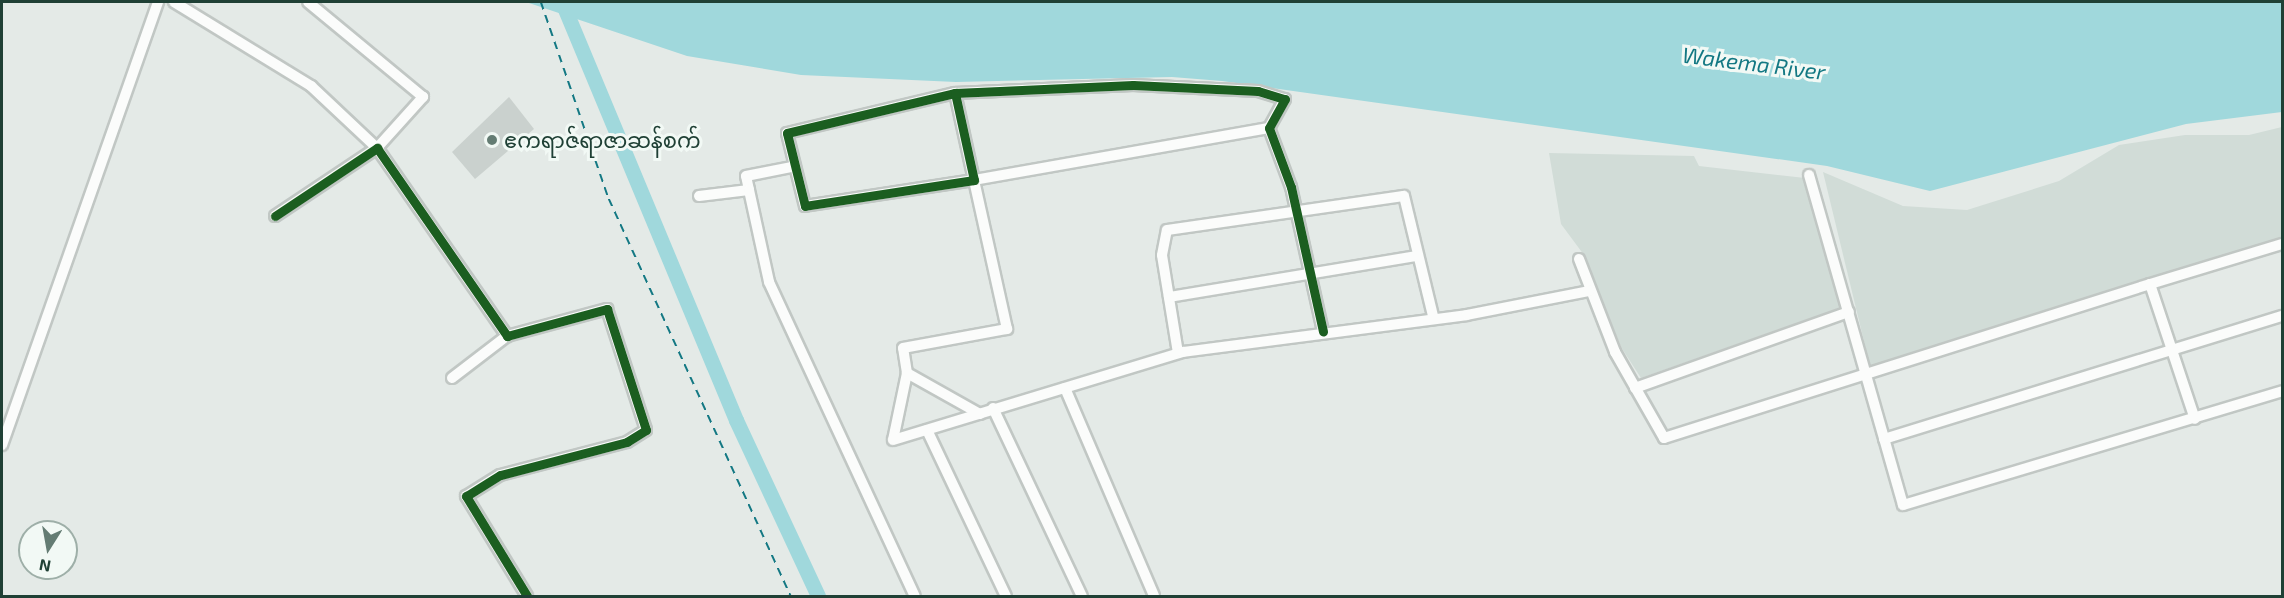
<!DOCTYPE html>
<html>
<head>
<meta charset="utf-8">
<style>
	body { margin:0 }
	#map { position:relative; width:2284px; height:598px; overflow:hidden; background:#e4eae7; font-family:"Exo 2","Noto Sans Myanmar",sans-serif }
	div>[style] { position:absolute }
	.built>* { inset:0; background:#d1dcd7 }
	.water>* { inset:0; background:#a0d8dc }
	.river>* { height:15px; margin:-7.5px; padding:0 7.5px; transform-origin:7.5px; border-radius:7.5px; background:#a0d8dc }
	.ferry>* { height:1.5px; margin-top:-0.75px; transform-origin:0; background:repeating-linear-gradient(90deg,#137883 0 8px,transparent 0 14px) }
	.building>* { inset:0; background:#cad1ce }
	.roads { filter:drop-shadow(2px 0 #c1c7c4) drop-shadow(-2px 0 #c1c7c4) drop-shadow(0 2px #c1c7c4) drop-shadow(0 -2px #c1c7c4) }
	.minor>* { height:10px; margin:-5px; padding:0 5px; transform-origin:5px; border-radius:5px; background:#fbfcfb }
	.cycleway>* { height:9px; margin:-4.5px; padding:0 4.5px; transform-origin:4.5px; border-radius:4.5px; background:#1b5e20 }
	.dots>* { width:16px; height:16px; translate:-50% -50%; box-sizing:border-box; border:3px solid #f2f9f5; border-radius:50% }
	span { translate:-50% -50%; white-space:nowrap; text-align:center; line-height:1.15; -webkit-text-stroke:6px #f2f9f5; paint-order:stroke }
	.poi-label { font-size:21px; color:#1f4035 }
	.left { translate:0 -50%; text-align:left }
	.water-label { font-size:22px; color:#137883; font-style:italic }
	.frame { position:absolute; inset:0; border:3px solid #1f4035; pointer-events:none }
	.north { position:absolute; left:18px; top:520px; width:60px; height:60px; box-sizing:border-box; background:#f2f9f5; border:2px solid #9eafa8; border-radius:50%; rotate:191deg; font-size:16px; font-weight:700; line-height:24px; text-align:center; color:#1f4035 }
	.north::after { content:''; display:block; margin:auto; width:21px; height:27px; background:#647c73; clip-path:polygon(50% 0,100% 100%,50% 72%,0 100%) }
</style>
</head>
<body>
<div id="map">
	<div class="built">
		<div style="clip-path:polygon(2282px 127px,2282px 237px,1870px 366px,1823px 172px,1903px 206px,1967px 210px,2059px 181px,2119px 145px,2185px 135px,2249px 135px)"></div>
		<div style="clip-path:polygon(1549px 153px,1694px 156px,1699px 166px,1805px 178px,1840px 308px,1641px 378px,1621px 347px,1584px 255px,1561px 224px)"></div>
	</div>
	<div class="water">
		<div style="clip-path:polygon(526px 2px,2282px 2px,2282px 112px,2186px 124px,1930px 191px,1827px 166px,1222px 81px,1172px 77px,956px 82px,801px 75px,687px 56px)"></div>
	</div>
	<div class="river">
		<div style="left:562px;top:2px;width:453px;rotate:67.4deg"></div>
		<div style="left:736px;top:420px;width:194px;rotate:65deg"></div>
	</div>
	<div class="ferry">
		<div style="left:541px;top:2px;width:208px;rotate:71deg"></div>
		<div style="left:609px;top:199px;width:437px;rotate:65.4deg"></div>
	</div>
	<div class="building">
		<div style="clip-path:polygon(509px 97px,534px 129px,475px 179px,452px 152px)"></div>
	</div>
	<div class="roads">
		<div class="minor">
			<div style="left:174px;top:2px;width:161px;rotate:31.5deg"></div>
			<div style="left:311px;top:86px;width:91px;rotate:43.2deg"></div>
			<div style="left:377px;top:148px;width:69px;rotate:-48deg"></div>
			<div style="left:423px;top:97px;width:149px;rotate:-140.4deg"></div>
			<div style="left:955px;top:93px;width:89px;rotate:77.7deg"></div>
			<div style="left:974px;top:180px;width:171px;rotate:171.3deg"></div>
			<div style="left:805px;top:206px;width:75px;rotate:-103.9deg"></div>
			<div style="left:787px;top:133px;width:173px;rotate:-13.4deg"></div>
			<div style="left:955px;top:93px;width:178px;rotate:-2.6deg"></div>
			<div style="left:1133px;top:85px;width:125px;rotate:2.7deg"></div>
			<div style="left:1258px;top:91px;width:28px;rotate:17deg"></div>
			<div style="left:1285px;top:99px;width:33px;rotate:119deg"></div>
			<div style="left:1269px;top:128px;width:63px;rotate:69.6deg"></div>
			<div style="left:1291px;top:187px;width:148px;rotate:77.5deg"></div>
			<div style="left:1809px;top:175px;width:343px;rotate:74.1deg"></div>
			<div style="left:1903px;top:505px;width:396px;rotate:-16.7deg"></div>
			<div style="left:749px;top:190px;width:14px;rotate:-102deg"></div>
			<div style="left:746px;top:176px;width:47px;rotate:-11.1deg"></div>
			<div style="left:699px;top:196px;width:50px;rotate:-6.8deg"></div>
			<div style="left:749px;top:190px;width:94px;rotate:77.7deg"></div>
			<div style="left:769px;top:282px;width:346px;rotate:65.1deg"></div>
			<div style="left:275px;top:216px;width:123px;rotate:-33.7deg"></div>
			<div style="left:377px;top:148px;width:229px;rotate:55.3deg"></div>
			<div style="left:507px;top:336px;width:104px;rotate:-15.1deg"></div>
			<div style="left:607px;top:309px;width:127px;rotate:72.1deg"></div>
			<div style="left:646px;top:430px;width:22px;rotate:148deg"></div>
			<div style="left:627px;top:442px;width:131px;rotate:165.4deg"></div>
			<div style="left:500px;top:475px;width:40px;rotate:148deg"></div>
			<div style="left:466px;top:496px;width:117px;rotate:58.6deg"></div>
			<div style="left:1579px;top:259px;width:100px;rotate:68.8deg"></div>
			<div style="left:1615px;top:352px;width:99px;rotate:60.3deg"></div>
			<div style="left:1664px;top:438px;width:510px;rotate:-17.58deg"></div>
			<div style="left:2150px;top:284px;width:142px;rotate:71.6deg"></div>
			<div style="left:2150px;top:284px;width:138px;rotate:-16.9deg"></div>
			<div style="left:1169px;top:297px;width:251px;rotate:-9.4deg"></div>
			<div style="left:1178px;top:353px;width:99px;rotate:-99.3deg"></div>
			<div style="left:1162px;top:255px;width:25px;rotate:-79deg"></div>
			<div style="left:1167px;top:230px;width:239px;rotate:-8.2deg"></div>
			<div style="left:1404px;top:196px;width:123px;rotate:76.4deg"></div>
			<div style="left:907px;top:373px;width:68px;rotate:101.8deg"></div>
			<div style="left:893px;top:440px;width:303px;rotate:-16.9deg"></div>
			<div style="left:1183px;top:352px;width:286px;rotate:-7.4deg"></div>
			<div style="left:1467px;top:315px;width:124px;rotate:-11.1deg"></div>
			<div style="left:452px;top:378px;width:69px;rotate:-37.4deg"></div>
			<div style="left:1065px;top:388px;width:226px;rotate:66.8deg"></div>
			<div style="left:1635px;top:388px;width:227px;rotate:-19.6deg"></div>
			<div style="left:993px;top:408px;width:208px;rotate:64.7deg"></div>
			<div style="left:980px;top:414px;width:84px;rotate:-150.7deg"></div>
			<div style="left:907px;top:373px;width:25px;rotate:-99deg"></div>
			<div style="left:903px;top:348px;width:106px;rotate:-10.4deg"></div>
			<div style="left:1007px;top:329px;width:153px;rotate:-102.5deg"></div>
			<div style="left:974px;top:180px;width:300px;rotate:-10deg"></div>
			<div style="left:927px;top:430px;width:184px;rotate:64.6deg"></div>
			<div style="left:1884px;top:439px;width:417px;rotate:-17.2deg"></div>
			<div style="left:2px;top:445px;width:470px;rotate:-70.6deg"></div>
		</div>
	</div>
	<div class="cycleway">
		<div style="left:955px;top:93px;width:89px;rotate:77.7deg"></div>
		<div style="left:974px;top:180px;width:171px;rotate:171.3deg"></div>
		<div style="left:805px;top:206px;width:75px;rotate:-103.9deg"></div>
		<div style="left:787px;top:133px;width:173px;rotate:-13.4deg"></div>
		<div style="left:955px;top:93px;width:178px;rotate:-2.6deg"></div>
		<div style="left:1133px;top:85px;width:125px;rotate:2.7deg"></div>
		<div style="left:1258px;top:91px;width:28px;rotate:17deg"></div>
		<div style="left:1285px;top:99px;width:33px;rotate:119deg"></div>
		<div style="left:1269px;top:128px;width:63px;rotate:69.6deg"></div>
		<div style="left:1291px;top:187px;width:148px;rotate:77.5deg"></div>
		<div style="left:275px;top:216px;width:123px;rotate:-33.7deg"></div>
		<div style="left:377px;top:148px;width:229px;rotate:55.3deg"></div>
		<div style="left:507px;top:336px;width:104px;rotate:-15.1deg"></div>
		<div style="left:607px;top:309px;width:127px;rotate:72.1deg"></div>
		<div style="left:646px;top:430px;width:22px;rotate:148deg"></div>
		<div style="left:627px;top:442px;width:131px;rotate:165.4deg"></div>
		<div style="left:500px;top:475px;width:40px;rotate:148deg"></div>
		<div style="left:466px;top:496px;width:117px;rotate:58.6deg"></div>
	</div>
	<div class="dots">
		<div style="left:492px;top:140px;background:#647c73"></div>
	</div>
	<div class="poi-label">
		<span class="left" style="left:504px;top:140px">ဧကရာဇ်ရာဇာဆန်စက်</span>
	</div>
	<div class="water-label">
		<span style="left:1754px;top:63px;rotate:7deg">Wakema River</span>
	</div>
	<div class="frame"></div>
	<div class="north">N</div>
</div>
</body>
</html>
